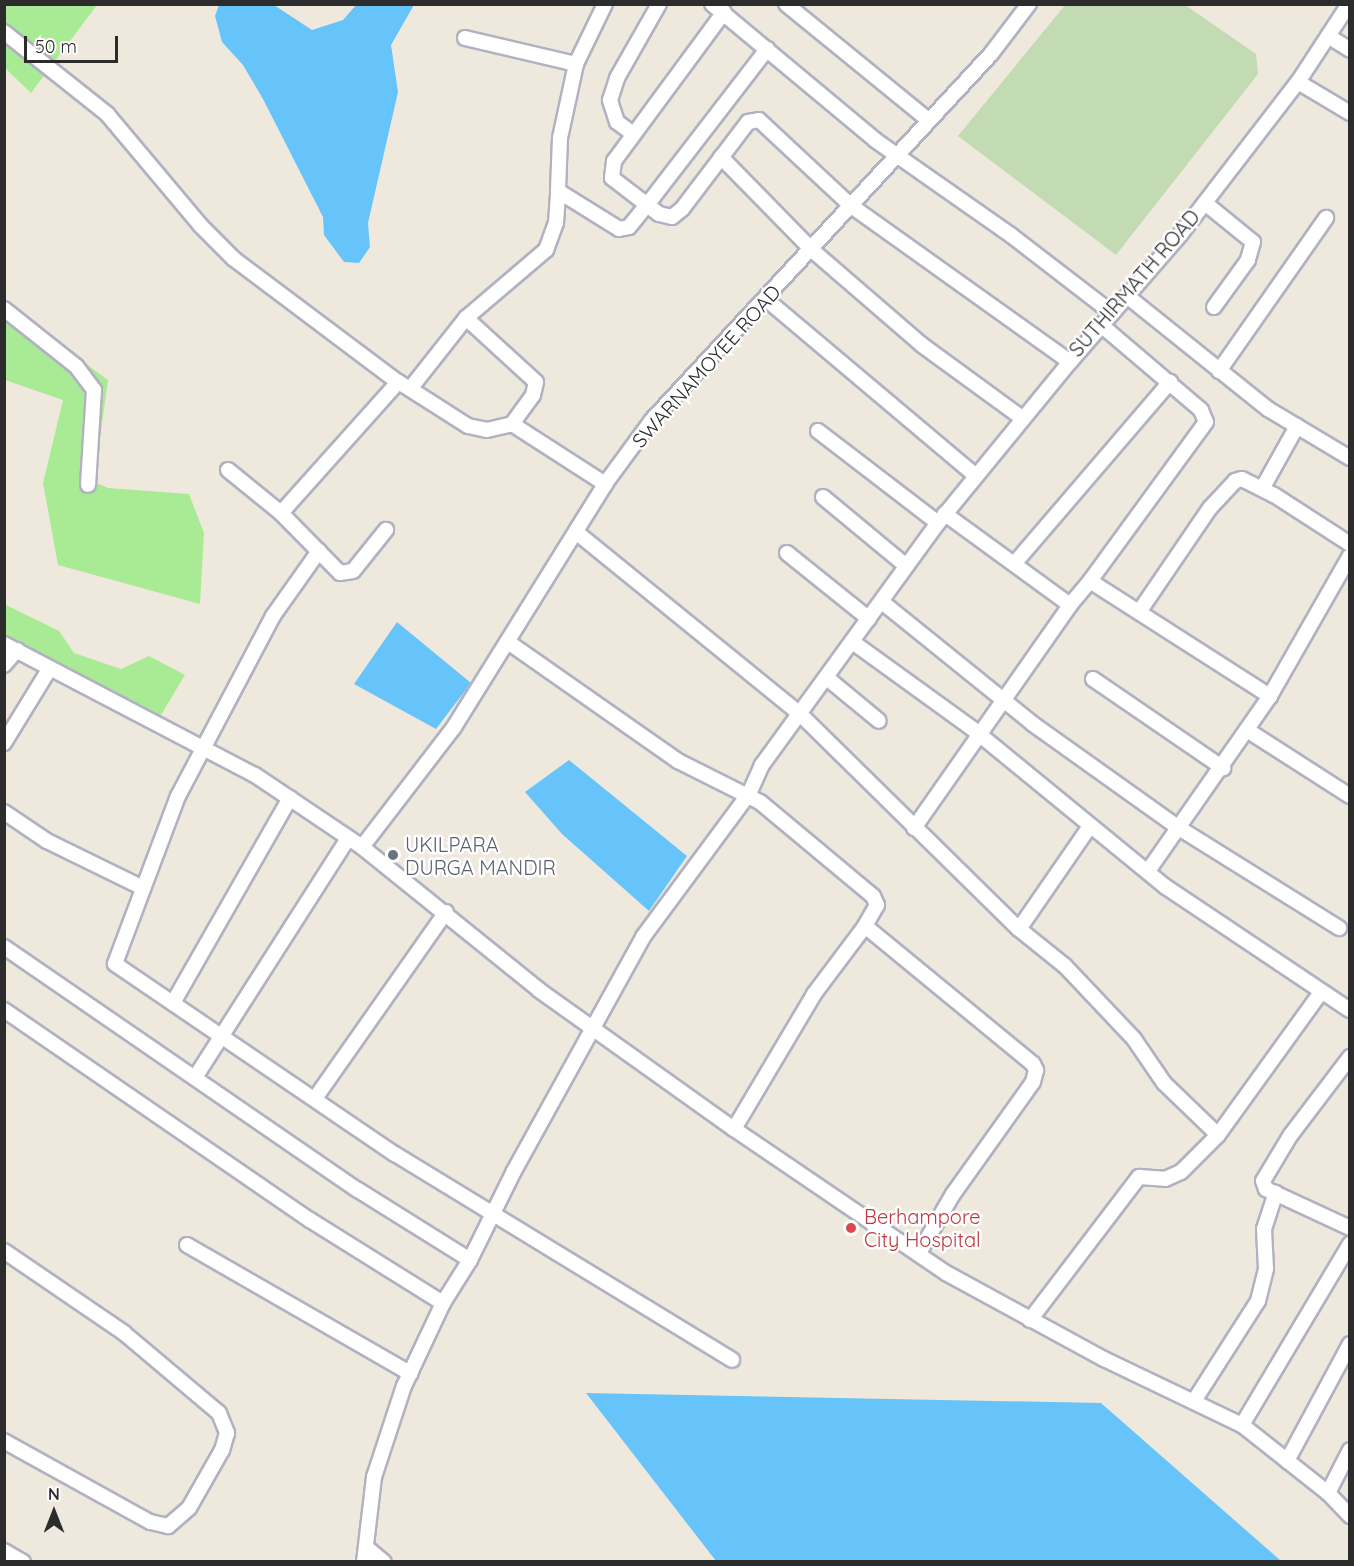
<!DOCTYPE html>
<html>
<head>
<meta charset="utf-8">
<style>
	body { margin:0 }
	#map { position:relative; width:1354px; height:1566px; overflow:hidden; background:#efe9dd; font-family:Quicksand,sans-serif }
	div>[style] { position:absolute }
	.green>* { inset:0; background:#a9eb94 }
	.cemetery>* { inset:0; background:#c2dbb2 }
	.water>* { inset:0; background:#66c4fb }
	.roads { filter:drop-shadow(2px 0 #b1b2c1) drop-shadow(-2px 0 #b1b2c1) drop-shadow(0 2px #b1b2c1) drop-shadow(0 -2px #b1b2c1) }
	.street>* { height:14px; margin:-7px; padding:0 7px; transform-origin:7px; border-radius:7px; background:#fff }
	.dots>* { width:16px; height:16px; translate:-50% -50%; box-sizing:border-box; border:3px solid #fff; border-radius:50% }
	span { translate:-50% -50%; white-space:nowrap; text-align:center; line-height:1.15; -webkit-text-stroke:5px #fff; paint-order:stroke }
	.street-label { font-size:20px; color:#2c2c2c }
	.worship-label { font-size:20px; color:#5b616d }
	.left { translate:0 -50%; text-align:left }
	.health-label { font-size:20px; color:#be3a42 }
	.frame { position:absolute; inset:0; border:6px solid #2c2c2c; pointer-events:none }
	.north { position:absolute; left:24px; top:1482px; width:60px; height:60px; -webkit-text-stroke:4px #fff; paint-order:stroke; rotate:0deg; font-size:16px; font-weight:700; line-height:24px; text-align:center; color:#2c2c2c }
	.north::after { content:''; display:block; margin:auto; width:21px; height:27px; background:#2c2c2c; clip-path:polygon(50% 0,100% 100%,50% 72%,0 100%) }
	.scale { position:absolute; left:24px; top:36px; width:94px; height:27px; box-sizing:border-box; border:3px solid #2c2c2c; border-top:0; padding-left:8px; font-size:18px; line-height:21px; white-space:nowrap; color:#2c2c2c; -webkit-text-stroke:4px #fff; paint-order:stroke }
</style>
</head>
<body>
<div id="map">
	<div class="green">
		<div style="clip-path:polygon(4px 5px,97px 5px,31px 93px,5px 68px)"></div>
		<div style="clip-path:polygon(5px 305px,108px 380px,94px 482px,108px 488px,189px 494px,204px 533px,200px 604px,58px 565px,43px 483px,63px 400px,5px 380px)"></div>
		<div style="clip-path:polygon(4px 604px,59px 631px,74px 653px,121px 669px,149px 656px,185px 675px,158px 720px,5px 637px)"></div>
	</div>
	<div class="cemetery">
		<div style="clip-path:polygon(1066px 4px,1185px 5px,1256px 54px,1258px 74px,1116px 255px,958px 136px)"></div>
	</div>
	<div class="water">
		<div style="clip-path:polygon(219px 5px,274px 5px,312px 30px,343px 20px,356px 5px,414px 5px,391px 45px,398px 92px,368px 223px,370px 247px,359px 263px,344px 262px,324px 235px,323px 217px,263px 99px,243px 65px,222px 42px,215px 16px)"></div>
		<div style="clip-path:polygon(397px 622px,471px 683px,436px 729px,354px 684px)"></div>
		<div style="clip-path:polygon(569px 760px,687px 856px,649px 911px,562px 834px,525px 792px)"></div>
		<div style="clip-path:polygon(586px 1393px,1101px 1403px,1281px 1561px,716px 1561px)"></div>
	</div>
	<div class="roads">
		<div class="street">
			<div style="left:605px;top:4px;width:67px;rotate:115.8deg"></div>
			<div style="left:576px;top:64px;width:76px;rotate:102.2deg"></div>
			<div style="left:560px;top:138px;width:53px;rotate:92.2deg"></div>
			<div style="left:558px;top:191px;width:72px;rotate:31.9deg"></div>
			<div style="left:619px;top:229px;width:10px;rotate:-11deg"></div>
			<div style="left:629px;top:227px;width:28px;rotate:-51deg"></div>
			<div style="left:647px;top:205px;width:197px;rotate:-52.4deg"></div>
			<div style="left:712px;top:4px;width:212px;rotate:39.8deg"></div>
			<div style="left:875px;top:140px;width:167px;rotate:35deg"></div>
			<div style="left:1012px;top:236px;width:126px;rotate:37.6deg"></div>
			<div style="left:786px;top:4px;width:183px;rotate:39.2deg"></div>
			<div style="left:724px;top:12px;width:185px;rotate:126.4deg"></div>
			<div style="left:614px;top:161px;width:17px;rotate:97deg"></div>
			<div style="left:612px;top:178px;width:59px;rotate:37.5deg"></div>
			<div style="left:659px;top:214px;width:13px;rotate:13deg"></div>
			<div style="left:672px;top:217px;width:13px;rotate:-39deg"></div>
			<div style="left:682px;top:209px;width:109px;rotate:-52.8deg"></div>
			<div style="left:748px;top:122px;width:11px;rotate:-10deg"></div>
			<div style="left:759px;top:120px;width:125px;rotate:43deg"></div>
			<div style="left:850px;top:205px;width:270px;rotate:35.5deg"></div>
			<div style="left:1070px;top:362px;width:168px;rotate:-49.1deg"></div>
			<div style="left:1180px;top:235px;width:193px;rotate:-52.4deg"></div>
			<div style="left:1298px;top:82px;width:93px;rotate:-56.8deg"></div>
			<div style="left:4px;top:32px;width:132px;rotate:38.5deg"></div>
			<div style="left:107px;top:114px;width:145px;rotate:50deg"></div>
			<div style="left:200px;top:225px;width:48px;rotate:45deg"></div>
			<div style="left:234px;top:259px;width:205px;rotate:36.9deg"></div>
			<div style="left:398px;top:382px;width:14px;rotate:30deg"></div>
			<div style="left:410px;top:389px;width:69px;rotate:32.5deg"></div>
			<div style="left:468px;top:426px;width:19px;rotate:12deg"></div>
			<div style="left:487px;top:430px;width:26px;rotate:-13deg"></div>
			<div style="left:512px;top:424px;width:36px;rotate:-54deg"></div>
			<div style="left:533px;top:395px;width:13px;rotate:-77deg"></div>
			<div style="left:536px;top:382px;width:95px;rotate:-137.6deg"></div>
			<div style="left:466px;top:318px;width:90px;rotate:128.3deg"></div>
			<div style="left:1328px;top:36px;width:26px;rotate:32deg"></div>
			<div style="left:465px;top:38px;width:114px;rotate:13.2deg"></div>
			<div style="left:1298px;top:82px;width:61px;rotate:30.8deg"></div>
			<div style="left:633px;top:134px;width:20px;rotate:-143deg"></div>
			<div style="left:617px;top:122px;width:23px;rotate:-108deg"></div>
			<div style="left:610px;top:100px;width:23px;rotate:-72deg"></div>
			<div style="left:617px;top:78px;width:85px;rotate:-60.4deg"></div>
			<div style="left:721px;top:157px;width:130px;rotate:45.6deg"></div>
			<div style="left:812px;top:250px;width:145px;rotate:40.8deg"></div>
			<div style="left:922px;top:345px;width:124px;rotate:36.1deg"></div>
			<div style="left:1205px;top:203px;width:62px;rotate:39.1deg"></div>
			<div style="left:1253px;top:242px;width:19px;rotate:106deg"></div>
			<div style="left:1248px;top:260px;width:58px;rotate:125.9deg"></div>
			<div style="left:1127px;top:296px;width:181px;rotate:38.7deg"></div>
			<div style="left:1268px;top:409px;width:96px;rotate:30.9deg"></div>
			<div style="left:767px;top:300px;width:273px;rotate:40.1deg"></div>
			<div style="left:4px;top:309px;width:92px;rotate:38.4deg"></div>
			<div style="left:76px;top:366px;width:30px;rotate:53deg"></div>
			<div style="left:94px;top:390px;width:95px;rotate:93.6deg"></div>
			<div style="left:466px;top:318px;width:105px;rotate:-40.4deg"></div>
			<div style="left:546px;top:250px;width:29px;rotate:-70deg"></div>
			<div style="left:556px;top:223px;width:32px;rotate:-86deg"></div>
			<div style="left:1219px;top:371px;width:187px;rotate:-55deg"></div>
			<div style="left:512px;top:424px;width:111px;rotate:32.8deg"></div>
			<div style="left:818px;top:431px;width:151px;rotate:37.5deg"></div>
			<div style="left:228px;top:470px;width:68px;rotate:39.1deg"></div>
			<div style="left:281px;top:513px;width:84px;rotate:45.5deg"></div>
			<div style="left:340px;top:573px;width:13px;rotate:-9deg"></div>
			<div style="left:353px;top:571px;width:53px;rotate:-51.2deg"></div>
			<div style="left:1262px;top:489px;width:72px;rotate:-60.9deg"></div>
			<div style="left:823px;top:497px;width:108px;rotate:39.7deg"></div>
			<div style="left:281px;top:513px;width:176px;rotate:-48.2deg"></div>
			<div style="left:576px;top:532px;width:289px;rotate:39.1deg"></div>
			<div style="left:800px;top:714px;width:307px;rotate:44.5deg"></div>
			<div style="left:1019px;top:929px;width:59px;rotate:38.8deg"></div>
			<div style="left:1065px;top:966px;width:100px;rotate:46.6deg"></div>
			<div style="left:1134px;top:1039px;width:53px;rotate:55.7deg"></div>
			<div style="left:1164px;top:1083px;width:75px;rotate:43.9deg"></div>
			<div style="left:319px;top:551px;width:80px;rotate:125.3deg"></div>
			<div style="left:273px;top:616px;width:204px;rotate:117.8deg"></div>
			<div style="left:178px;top:796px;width:179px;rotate:110.6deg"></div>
			<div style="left:115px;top:964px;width:338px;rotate:34.2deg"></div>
			<div style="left:395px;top:1154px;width:395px;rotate:31.4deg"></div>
			<div style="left:787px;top:553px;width:105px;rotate:38.8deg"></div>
			<div style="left:1014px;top:564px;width:240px;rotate:-49.4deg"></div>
			<div style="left:1090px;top:581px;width:197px;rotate:-53.9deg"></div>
			<div style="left:1206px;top:422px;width:13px;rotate:-113deg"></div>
			<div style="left:1201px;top:410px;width:131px;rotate:-139.6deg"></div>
			<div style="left:882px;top:602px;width:194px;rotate:38.9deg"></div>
			<div style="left:1033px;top:724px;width:179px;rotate:35.5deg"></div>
			<div style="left:1179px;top:828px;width:189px;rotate:32deg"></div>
			<div style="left:1070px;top:605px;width:31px;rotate:-50deg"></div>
			<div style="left:1090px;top:581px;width:214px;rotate:32.6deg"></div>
			<div style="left:1139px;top:612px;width:126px;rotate:-55.7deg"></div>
			<div style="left:1210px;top:508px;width:37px;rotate:-47deg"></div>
			<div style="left:1235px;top:481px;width:7px;rotate:-16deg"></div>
			<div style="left:1242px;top:479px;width:36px;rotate:27deg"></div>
			<div style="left:1274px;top:495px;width:90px;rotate:32.8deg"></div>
			<div style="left:508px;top:642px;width:208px;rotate:35deg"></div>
			<div style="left:678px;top:761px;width:92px;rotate:26.6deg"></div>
			<div style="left:760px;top:802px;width:147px;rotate:39.8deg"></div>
			<div style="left:873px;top:896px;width:10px;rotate:66deg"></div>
			<div style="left:877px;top:905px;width:24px;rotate:120deg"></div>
			<div style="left:865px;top:926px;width:217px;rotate:39.4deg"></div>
			<div style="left:1033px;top:1064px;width:7px;rotate:63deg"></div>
			<div style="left:1036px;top:1070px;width:12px;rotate:104deg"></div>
			<div style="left:1033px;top:1082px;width:138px;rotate:125.5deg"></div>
			<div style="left:953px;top:1194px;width:68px;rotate:120deg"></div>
			<div style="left:854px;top:643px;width:148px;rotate:35.9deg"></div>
			<div style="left:974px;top:730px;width:248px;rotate:39.3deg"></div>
			<div style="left:1166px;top:887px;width:221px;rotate:33.8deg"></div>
			<div style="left:4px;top:644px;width:283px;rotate:27.6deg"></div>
			<div style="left:255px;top:775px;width:129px;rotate:33.9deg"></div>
			<div style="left:362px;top:847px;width:228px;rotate:38.9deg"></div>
			<div style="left:539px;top:990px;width:239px;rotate:35.5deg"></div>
			<div style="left:734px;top:1129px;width:256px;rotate:34.2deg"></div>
			<div style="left:946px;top:1273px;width:180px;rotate:28.6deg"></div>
			<div style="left:1104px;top:1359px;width:153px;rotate:25.6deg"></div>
			<div style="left:1242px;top:1425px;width:110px;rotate:38.3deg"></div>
			<div style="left:1328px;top:1493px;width:32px;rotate:46deg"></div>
			<div style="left:4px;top:665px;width:20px;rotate:-49deg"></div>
			<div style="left:827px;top:678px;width:67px;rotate:39.6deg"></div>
			<div style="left:1093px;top:679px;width:158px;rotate:34.4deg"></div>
			<div style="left:1247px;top:730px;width:122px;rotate:32.7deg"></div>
			<div style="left:4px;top:743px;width:88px;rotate:-58.5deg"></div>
			<div style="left:4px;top:812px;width:52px;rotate:34deg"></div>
			<div style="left:47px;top:841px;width:107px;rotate:26.1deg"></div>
			<div style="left:914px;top:828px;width:272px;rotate:-55deg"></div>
			<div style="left:1070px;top:605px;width:155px;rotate:-143.9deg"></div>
			<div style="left:362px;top:847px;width:151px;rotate:-52.5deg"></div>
			<div style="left:454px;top:727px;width:286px;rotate:-58.1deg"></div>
			<div style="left:605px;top:484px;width:79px;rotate:-53.7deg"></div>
			<div style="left:652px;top:420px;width:499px;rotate:-47.2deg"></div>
			<div style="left:991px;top:54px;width:63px;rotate:-52.8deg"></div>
			<div style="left:1148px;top:871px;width:213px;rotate:-55.1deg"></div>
			<div style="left:1270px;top:696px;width:161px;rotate:-60.3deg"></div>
			<div style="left:1019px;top:929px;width:125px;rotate:-55.4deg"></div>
			<div style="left:4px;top:947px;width:429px;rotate:34.5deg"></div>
			<div style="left:358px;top:1190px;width:132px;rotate:32deg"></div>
			<div style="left:173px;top:1003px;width:236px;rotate:-60.3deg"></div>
			<div style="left:4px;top:1010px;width:371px;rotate:34.5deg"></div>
			<div style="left:310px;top:1220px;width:157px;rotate:32deg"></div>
			<div style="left:1350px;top:1057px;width:99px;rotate:127.2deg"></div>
			<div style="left:1290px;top:1136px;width:52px;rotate:121deg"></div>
			<div style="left:1263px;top:1181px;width:9px;rotate:69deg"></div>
			<div style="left:1266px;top:1189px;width:93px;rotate:24.9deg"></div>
			<div style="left:196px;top:1076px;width:282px;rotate:-57.4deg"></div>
			<div style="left:316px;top:1097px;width:226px;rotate:-54.9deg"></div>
			<div style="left:734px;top:1129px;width:157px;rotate:-59.3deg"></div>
			<div style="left:814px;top:994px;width:85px;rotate:-53.1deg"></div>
			<div style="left:187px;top:1245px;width:258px;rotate:29.9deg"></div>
			<div style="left:4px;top:1251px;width:145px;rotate:34.3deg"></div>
			<div style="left:124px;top:1333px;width:124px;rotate:40.1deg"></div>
			<div style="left:219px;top:1413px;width:22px;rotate:68deg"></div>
			<div style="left:227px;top:1433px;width:18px;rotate:106deg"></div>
			<div style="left:222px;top:1450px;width:67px;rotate:119.6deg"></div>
			<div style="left:189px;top:1508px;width:28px;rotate:139deg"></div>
			<div style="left:168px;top:1526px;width:18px;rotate:-167deg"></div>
			<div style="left:150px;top:1522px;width:167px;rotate:-151deg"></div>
			<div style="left:1030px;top:1320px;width:180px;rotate:-52.7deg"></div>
			<div style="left:1139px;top:1177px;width:26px;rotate:4deg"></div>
			<div style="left:1165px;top:1179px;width:17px;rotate:-24deg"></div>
			<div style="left:1181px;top:1172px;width:52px;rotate:-45deg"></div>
			<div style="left:1218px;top:1135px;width:176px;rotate:-54.2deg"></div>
			<div style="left:1194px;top:1401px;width:119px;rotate:-57.4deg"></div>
			<div style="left:1258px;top:1301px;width:33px;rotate:-76deg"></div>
			<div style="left:1266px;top:1269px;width:40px;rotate:-92.9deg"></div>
			<div style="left:1264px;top:1229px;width:38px;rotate:-72deg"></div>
			<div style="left:1242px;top:1425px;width:211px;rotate:-59.2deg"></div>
			<div style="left:1287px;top:1461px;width:133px;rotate:-61.7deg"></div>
			<div style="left:1328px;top:1493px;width:48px;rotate:-62.9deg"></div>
			<div style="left:366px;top:1547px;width:23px;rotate:40deg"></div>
			<div style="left:4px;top:1551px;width:22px;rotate:30deg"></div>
			<div style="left:364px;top:1562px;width:86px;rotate:-83.3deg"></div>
			<div style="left:374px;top:1477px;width:96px;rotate:-71.8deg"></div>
			<div style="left:404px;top:1386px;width:92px;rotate:-64.8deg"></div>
			<div style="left:443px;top:1303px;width:51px;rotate:-57.9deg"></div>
			<div style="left:470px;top:1260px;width:99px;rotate:-63.7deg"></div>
			<div style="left:514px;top:1171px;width:267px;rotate:-61.1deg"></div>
			<div style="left:643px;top:937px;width:178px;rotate:-53.5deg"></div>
			<div style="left:749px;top:794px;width:32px;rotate:-66deg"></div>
			<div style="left:762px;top:765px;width:299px;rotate:-54deg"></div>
			<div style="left:938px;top:523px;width:208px;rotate:-50.7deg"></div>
		</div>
	</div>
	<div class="dots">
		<div style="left:393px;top:855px;background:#6b7280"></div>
		<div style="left:851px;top:1228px;background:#e0444e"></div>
	</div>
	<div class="street-label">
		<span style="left:1134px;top:283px;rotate:-49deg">SUTHIRMATH ROAD</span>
		<span style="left:706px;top:366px;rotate:-48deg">SWARNAMOYEE ROAD</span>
	</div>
	<div class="worship-label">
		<span class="left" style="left:405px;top:856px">UKILPARA<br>DURGA MANDIR</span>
	</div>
	<div class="health-label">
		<span class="left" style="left:864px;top:1228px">Berhampore<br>City Hospital</span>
	</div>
	<div class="frame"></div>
	<div class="north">N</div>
	<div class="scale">50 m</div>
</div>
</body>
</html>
